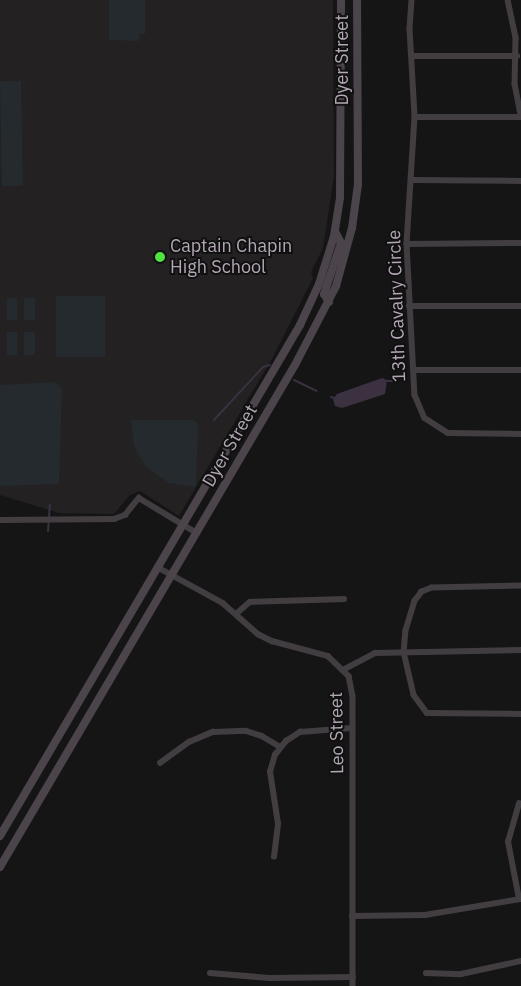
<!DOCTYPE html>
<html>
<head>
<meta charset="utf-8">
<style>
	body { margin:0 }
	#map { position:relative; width:521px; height:986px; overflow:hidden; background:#161516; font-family:"IBM Plex Sans",sans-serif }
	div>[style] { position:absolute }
	.built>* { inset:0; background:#232122 }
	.green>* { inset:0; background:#252a2e; transform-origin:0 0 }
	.water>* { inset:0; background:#3b3140 }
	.stream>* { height:2px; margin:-1px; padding:0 1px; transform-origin:1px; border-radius:1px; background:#3b3140 }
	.minor>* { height:5.5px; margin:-2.75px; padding:0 2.75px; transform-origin:2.75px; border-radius:2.75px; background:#423d41 }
	.secondary>* { height:8px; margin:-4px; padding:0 4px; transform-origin:4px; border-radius:4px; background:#4b444b }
	.dots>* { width:14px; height:14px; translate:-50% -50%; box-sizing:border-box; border:2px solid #111011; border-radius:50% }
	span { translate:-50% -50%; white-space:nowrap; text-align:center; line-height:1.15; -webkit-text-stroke:4px #111011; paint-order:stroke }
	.street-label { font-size:18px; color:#b4a7b5 }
	.poi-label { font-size:18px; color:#b4a7b5 }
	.left { translate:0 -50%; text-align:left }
</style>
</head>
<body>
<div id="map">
	<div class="built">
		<div style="clip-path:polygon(0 0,333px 0,334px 176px,323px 248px,311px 272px,313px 278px,273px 357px,179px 516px,140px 491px,130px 495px,114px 514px,59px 513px,0 495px)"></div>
	</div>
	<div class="green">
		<div style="clip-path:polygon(109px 0,145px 0,145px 34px,139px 34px,139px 41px,109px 40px)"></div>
		<div style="left:21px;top:81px;width:105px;height:21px;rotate:89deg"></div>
		<div style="left:56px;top:296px;width:49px;height:61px"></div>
		<div style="left:7px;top:298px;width:10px;height:22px"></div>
		<div style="left:24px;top:298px;width:11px;height:22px"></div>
		<div style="left:7px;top:332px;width:10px;height:23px"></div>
		<div style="left:24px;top:332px;width:11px;height:23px"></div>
		<div style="clip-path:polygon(55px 382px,62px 389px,59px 484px,0 486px,0 385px)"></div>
		<div style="clip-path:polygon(131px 420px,193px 420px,198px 424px,196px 487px,169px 483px,146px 467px,134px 446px)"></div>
	</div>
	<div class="water">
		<div style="clip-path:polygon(382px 378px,387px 380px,385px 394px,342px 408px,335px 406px,333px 399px,337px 394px)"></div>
	</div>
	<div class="stream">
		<div style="left:294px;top:380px;width:25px;rotate:26deg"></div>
		<div style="left:387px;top:381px;width:5px"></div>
		<div style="left:331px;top:397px;width:3px;rotate:18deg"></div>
		<div style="left:214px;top:420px;width:72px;rotate:-47.2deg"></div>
		<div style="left:263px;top:367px;width:7px;rotate:-16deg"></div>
		<div style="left:48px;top:531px;width:26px;rotate:-86deg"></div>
	</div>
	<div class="minor">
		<div style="left:412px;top:0;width:29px;rotate:94deg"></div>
		<div style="left:410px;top:29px;width:88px;rotate:86.7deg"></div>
		<div style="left:415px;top:117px;width:127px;rotate:93.6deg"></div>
		<div style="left:407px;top:244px;width:151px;rotate:87deg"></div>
		<div style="left:415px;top:395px;width:25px;rotate:67deg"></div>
		<div style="left:425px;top:418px;width:27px;rotate:33deg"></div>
		<div style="left:448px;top:433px;width:73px;rotate:0.8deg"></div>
		<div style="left:508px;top:0;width:39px;rotate:78deg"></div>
		<div style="left:516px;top:38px;width:46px;rotate:91.2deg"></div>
		<div style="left:515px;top:84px;width:32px;rotate:79deg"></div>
		<div style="left:412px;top:56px;width:105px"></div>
		<div style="left:415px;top:117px;width:106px"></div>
		<div style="left:411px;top:180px;width:110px;rotate:0.5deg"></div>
		<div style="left:407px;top:244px;width:114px;rotate:-0.5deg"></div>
		<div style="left:409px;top:306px;width:112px"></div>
		<div style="left:414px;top:370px;width:107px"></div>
		<div style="left:0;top:520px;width:114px;rotate:-0.5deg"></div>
		<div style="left:114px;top:519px;width:12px;rotate:-20deg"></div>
		<div style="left:125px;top:515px;width:22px;rotate:-51deg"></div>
		<div style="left:139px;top:498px;width:68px;rotate:31.1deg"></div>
		<div style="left:157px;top:567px;width:75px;rotate:28.6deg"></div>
		<div style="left:223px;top:603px;width:47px;rotate:41.5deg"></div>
		<div style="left:258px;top:634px;width:16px;rotate:27deg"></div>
		<div style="left:272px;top:641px;width:58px;rotate:15deg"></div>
		<div style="left:328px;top:656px;width:29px;rotate:44deg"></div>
		<div style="left:349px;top:676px;width:20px;rotate:79deg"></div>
		<div style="left:353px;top:696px;width:290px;rotate:90deg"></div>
		<div style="left:521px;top:586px;width:89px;rotate:178.7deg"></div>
		<div style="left:432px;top:588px;width:11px;rotate:158deg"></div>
		<div style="left:422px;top:592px;width:11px;rotate:128deg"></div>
		<div style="left:415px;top:601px;width:30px;rotate:107deg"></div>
		<div style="left:406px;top:630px;width:22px;rotate:95deg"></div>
		<div style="left:404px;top:652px;width:44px;rotate:76.9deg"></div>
		<div style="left:414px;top:695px;width:22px;rotate:54deg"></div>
		<div style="left:427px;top:713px;width:94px;rotate:0.6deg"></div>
		<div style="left:236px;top:614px;width:18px;rotate:-41deg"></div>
		<div style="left:250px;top:602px;width:94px;rotate:-1.8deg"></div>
		<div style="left:345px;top:669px;width:34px;rotate:-28deg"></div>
		<div style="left:375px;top:653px;width:146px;rotate:-1.2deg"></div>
		<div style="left:160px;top:763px;width:36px;rotate:-36deg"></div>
		<div style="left:189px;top:742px;width:26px;rotate:-23deg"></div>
		<div style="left:213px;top:732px;width:33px;rotate:-2deg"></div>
		<div style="left:246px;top:731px;width:17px;rotate:17deg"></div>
		<div style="left:262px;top:736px;width:21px;rotate:31deg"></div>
		<div style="left:274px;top:857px;width:33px;rotate:-83deg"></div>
		<div style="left:278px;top:824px;width:53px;rotate:-98.7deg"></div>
		<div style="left:270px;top:772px;width:18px;rotate:-74deg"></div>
		<div style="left:275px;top:755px;width:18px;rotate:-52deg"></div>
		<div style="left:286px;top:741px;width:17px;rotate:-33deg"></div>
		<div style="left:300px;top:732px;width:52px;rotate:-4.4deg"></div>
		<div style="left:519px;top:899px;width:58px;rotate:-100.9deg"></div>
		<div style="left:508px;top:842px;width:40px;rotate:-74deg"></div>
		<div style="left:352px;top:916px;width:73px;rotate:-0.8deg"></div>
		<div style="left:425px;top:915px;width:97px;rotate:-9.5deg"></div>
		<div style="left:210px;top:973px;width:60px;rotate:4.8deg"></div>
		<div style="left:270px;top:978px;width:83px;rotate:-0.7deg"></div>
		<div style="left:426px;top:973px;width:35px;rotate:2deg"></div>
		<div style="left:461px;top:974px;width:61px;rotate:-12.2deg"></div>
	</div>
	<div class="secondary">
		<div style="left:329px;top:302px;width:9px;rotate:-122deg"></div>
		<div style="left:324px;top:294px;width:54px;rotate:-71.6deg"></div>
		<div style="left:341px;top:243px;width:13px;rotate:-117deg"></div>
		<div style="left:0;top:836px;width:593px;rotate:-59.58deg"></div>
		<div style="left:300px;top:325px;width:45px;rotate:-65.1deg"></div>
		<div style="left:319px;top:284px;width:50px;rotate:-72.6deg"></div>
		<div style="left:334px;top:236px;width:39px;rotate:-81deg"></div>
		<div style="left:340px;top:197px;width:197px;rotate:-89.7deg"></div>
		<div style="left:0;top:867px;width:584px;rotate:-59.57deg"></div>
		<div style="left:296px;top:363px;width:87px;rotate:-62.5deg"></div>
		<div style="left:336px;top:286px;width:60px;rotate:-74.6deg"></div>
		<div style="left:352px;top:228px;width:44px;rotate:-82.2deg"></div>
		<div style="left:358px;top:184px;width:184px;rotate:-90.3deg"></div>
	</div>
	<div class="dots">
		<div style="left:160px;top:257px;background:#50e240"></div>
	</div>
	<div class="street-label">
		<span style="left:342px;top:60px;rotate:-90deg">Dyer Street</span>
		<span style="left:397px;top:306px;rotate:-92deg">13th Cavalry Circle</span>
		<span style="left:230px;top:446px;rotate:-60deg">Dyer Street</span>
		<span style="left:337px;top:733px;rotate:-91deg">Leo Street</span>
	</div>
	<div class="poi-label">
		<span class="left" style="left:170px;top:257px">Captain Chapin<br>High School</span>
	</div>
</div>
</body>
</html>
